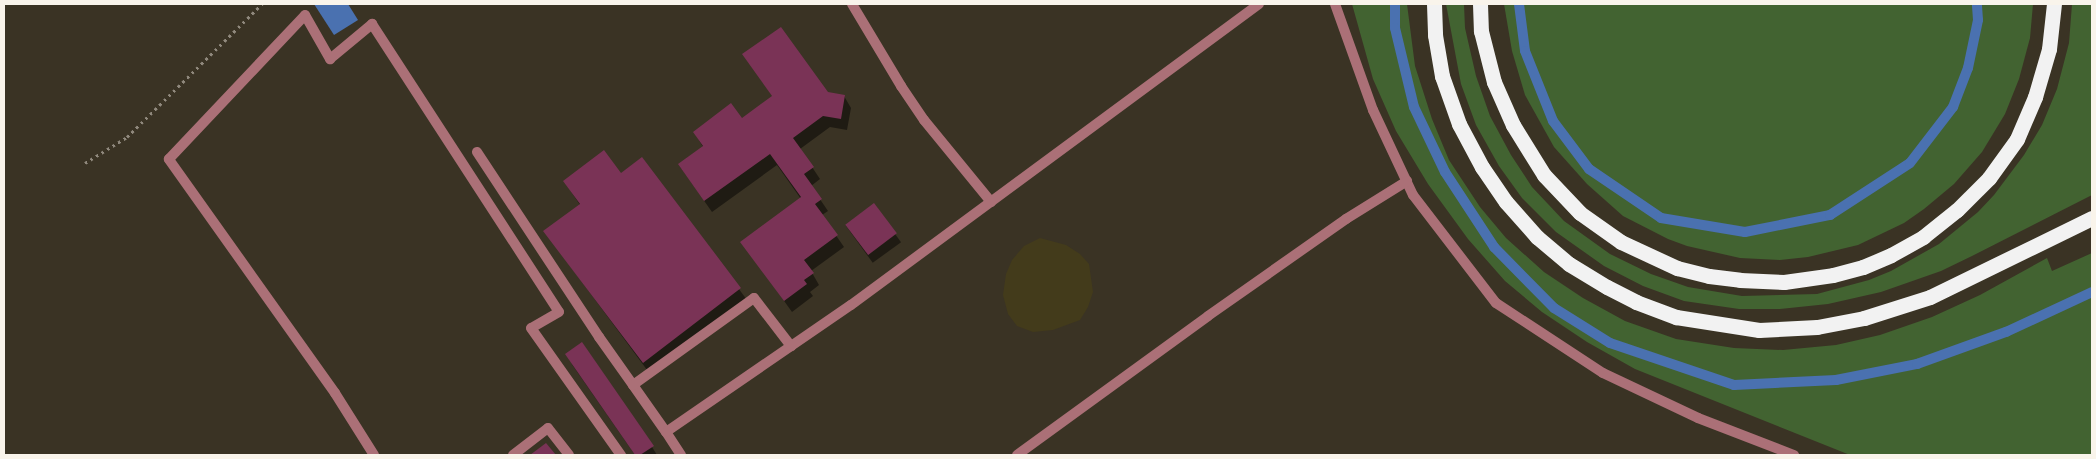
<!DOCTYPE html>
<html>
<head>
<meta charset="utf-8">
<style>
	body { margin:0 }
	#map { position:relative; width:2096px; height:459px; overflow:hidden; background:#3a3324; font-family:Raleway,sans-serif }
	div>[style] { position:absolute }
	.green>* { inset:0; background:#426331 }
	.sand>* { inset:0; background:#433b1b }
	.water>* { inset:0; background:#4a71b0 }
	.shadow>* { inset:0; background:#0007; transform-origin:0 0 }
	.stream>* { height:10px; margin:-5px; padding:0 5px; transform-origin:5px; border-radius:5px; background:#4a71b0 }
	.building>* { inset:0; background:#7a3356; transform-origin:0 0 }
	.path>* { height:3px; margin-top:-1.5px; transform-origin:0; background:repeating-linear-gradient(90deg,#90897d 0 2.5px,transparent 0 6.5px) }
	.service>* { height:10px; margin:-5px; padding:0 5px; transform-origin:5px; border-radius:5px; background:#ab7077 }
	.motorway>* { height:15px; margin:-7.5px; padding:0 7.5px; transform-origin:7.5px; border-radius:7.5px; background:#f2f2f2 }
	span { translate:-50% -50%; white-space:nowrap; text-align:center; line-height:1.15; -webkit-text-stroke:4px #1e1b14; paint-order:stroke }
	.frame { position:absolute; inset:0; border:5px solid #f9f4eb; pointer-events:none }
</style>
</head>
<body>
<div id="map">
	<div class="green">
		<div style="clip-path:polygon(1352px 4px,1407px 4px,1415px 66px,1432px 119px,1449px 160px,1480px 207px,1506px 238px,1544px 272px,1583px 298px,1625px 321px,1676px 339px,1734px 348px,1783px 350px,1836px 345px,1880px 335px,1932px 317px,1980px 295px,2047px 258px,2052px 271px,2092px 253px,2092px 455px,1850px 455px,1635px 369px,1587px 342px,1542px 312px,1505px 281px,1468px 239px,1428px 184px,1396px 131px,1373px 79px)"></div>
		<div style="clip-path:polygon(1446px 4px,1464px 4px,1465px 28px,1476px 76px,1490px 116px,1511px 155px,1532px 187px,1564px 221px,1610px 254px,1651px 274px,1688px 287px,1742px 296px,1817px 294px,1869px 280px,1891px 271px,1939px 244px,1978px 212px,1994px 195px,2024px 155px,2042px 125px,2057px 89px,2069px 43px,2072px 4px,2092px 4px,2092px 195px,1972px 256px,1941px 271px,1881px 292px,1828px 304px,1780px 309px,1739px 309px,1684px 301px,1643px 286px,1604px 266px,1556px 232px,1522px 198px,1499px 166px,1476px 125px,1461px 84px)"></div>
		<div style="clip-path:polygon(1504px 4px,2033px 4px,2030px 38px,2019px 79px,2005px 114px,1982px 152px,1954px 184px,1924px 209px,1904px 223px,1858px 245px,1808px 257px,1780px 260px,1740px 258px,1687px 246px,1668px 239px,1623px 216px,1587px 184px,1554px 147px,1525px 95px,1512px 51px)"></div>
	</div>
	<div class="sand">
		<div style="clip-path:polygon(1040px 238px,1066px 245px,1080px 254px,1089px 264px,1093px 292px,1088px 307px,1080px 320px,1053px 330px,1033px 332px,1017px 326px,1008px 314px,1003px 295px,1006px 274px,1012px 260px,1024px 246px)"></div>
	</div>
	<div class="water">
		<div style="clip-path:polygon(314px 4px,348px 4px,358px 20px,334px 35px)"></div>
	</div>
	<div class="shadow">
		<div style="clip-path:polygon(744px 55px,827px 94px,844px 96px,851px 108px,847px 130px,830px 127px,800px 149px,820px 179px,811px 186px,828px 211px,822px 215px,844px 247px,811px 271px,819px 285px,810px 292px,813px 296px,792px 312px,742px 242px,801px 199px,777px 165px,712px 212px,679px 165px,703px 147px,694px 132px,742px 120px,773px 97px)"></div>
		<div style="clip-path:polygon(642px 158px,747px 300px,650px 374px,545px 232px,580px 205px,564px 181px,621px 175px)"></div>
		<div style="left:874px;top:205px;width:46px;height:35px;rotate:54deg"></div>
		<div style="clip-path:polygon(571px 363px,652px 447px,657px 455px,635px 455px)"></div>
	</div>
	<div class="stream">
		<div style="left:1395px;top:4px;width:24px;rotate:90deg"></div>
		<div style="left:1395px;top:28px;width:81px;rotate:76.5deg"></div>
		<div style="left:1414px;top:107px;width:72px;rotate:64.5deg"></div>
		<div style="left:1445px;top:172px;width:90px;rotate:56.8deg"></div>
		<div style="left:1494px;top:247px;width:86px;rotate:45.5deg"></div>
		<div style="left:1554px;top:308px;width:66px;rotate:32deg"></div>
		<div style="left:1610px;top:343px;width:131px;rotate:18.7deg"></div>
		<div style="left:1734px;top:385px;width:102px;rotate:-2.8deg"></div>
		<div style="left:1836px;top:380px;width:83px;rotate:-11.2deg"></div>
		<div style="left:1917px;top:364px;width:95px;rotate:-19.8deg"></div>
		<div style="left:2006px;top:332px;width:95px;rotate:-24.9deg"></div>
		<div style="left:1519px;top:4px;width:47px;rotate:82.7deg"></div>
		<div style="left:1525px;top:51px;width:75px;rotate:68.2deg"></div>
		<div style="left:1553px;top:121px;width:60px;rotate:53.1deg"></div>
		<div style="left:1589px;top:169px;width:87px;rotate:34.2deg"></div>
		<div style="left:1661px;top:218px;width:85px;rotate:9.5deg"></div>
		<div style="left:1745px;top:232px;width:87px;rotate:-11.3deg"></div>
		<div style="left:1830px;top:215px;width:95px;rotate:-33deg"></div>
		<div style="left:1910px;top:163px;width:71px;rotate:-52.5deg"></div>
		<div style="left:1953px;top:107px;width:42px;rotate:-69deg"></div>
		<div style="left:1968px;top:68px;width:49px;rotate:-78.2deg"></div>
		<div style="left:1978px;top:20px;width:16px;rotate:-94deg"></div>
	</div>
	<div class="building">
		<div style="clip-path:polygon(781px 27px,828px 92px,845px 95px,841px 119px,823px 116px,793px 138px,814px 167px,804px 174px,822px 199px,815px 204px,838px 235px,804px 260px,814px 273px,804px 280px,807px 284px,784px 301px,740px 242px,801px 197px,770px 154px,704px 201px,678px 164px,703px 146px,693px 132px,731px 103px,742px 118px,772px 96px,742px 54px)"></div>
		<div style="clip-path:polygon(604px 150px,621px 173px,642px 157px,741px 288px,643px 363px,543px 231px,580px 204px,563px 181px)"></div>
		<div style="left:874px;top:203px;width:38px;height:36px;rotate:53deg"></div>
		<div style="clip-path:polygon(582px 342px,654px 446px,640px 455px,635px 455px,565px 354px)"></div>
		<div style="clip-path:polygon(546px 443px,556px 455px,530px 455px)"></div>
	</div>
	<div class="path">
		<div style="left:85px;top:163px;width:49px;rotate:-31.8deg"></div>
		<div style="left:127px;top:137px;width:190px;rotate:-44.6deg"></div>
	</div>
	<div class="service">
		<div style="left:852px;top:4px;width:96px;rotate:59.1deg"></div>
		<div style="left:901px;top:86px;width:41px;rotate:55.9deg"></div>
		<div style="left:924px;top:120px;width:106px;rotate:50.7deg"></div>
		<div style="left:1335px;top:4px;width:113px;rotate:70.3deg"></div>
		<div style="left:1373px;top:110px;width:94px;rotate:64.8deg"></div>
		<div style="left:1413px;top:195px;width:136px;rotate:52.5deg"></div>
		<div style="left:1496px;top:303px;width:128px;rotate:33.2deg"></div>
		<div style="left:1603px;top:373px;width:105px;rotate:25.3deg"></div>
		<div style="left:1698px;top:418px;width:103px;rotate:21.1deg"></div>
		<div style="left:477px;top:152px;width:222px;rotate:56.6deg"></div>
		<div style="left:599px;top:337px;width:59px;rotate:54.7deg"></div>
		<div style="left:666px;top:432px;width:57px;rotate:-125.1deg"></div>
		<div style="left:633px;top:385px;width:149px;rotate:-35.7deg"></div>
		<div style="left:754px;top:298px;width:61px;rotate:52.4deg"></div>
		<div style="left:374px;top:455px;width:73px;rotate:-122.2deg"></div>
		<div style="left:335px;top:393px;width:287px;rotate:-125.4deg"></div>
		<div style="left:169px;top:159px;width:198px;rotate:-46.6deg"></div>
		<div style="left:305px;top:15px;width:51px;rotate:60.4deg"></div>
		<div style="left:330px;top:59px;width:55px;rotate:-39.8deg"></div>
		<div style="left:372px;top:24px;width:343px;rotate:57deg"></div>
		<div style="left:559px;top:312px;width:32px;rotate:150deg"></div>
		<div style="left:531px;top:328px;width:156px;rotate:54.7deg"></div>
		<div style="left:513px;top:455px;width:44px;rotate:-37.6deg"></div>
		<div style="left:548px;top:428px;width:34px;rotate:52deg"></div>
		<div style="left:681px;top:455px;width:27px;rotate:-123deg"></div>
		<div style="left:666px;top:432px;width:224px;rotate:-34.5deg"></div>
		<div style="left:851px;top:305px;width:507px;rotate:-36.42deg"></div>
		<div style="left:1017px;top:455px;width:236px;rotate:-36deg"></div>
		<div style="left:1208px;top:316px;width:169px;rotate:-35.1deg"></div>
		<div style="left:1346px;top:219px;width:72px;rotate:-31.9deg"></div>
	</div>
	<div class="motorway">
		<div style="left:1434px;top:4px;width:31px;rotate:88deg"></div>
		<div style="left:1435px;top:35px;width:42px;rotate:80.3deg"></div>
		<div style="left:1442px;top:76px;width:51px;rotate:70.5deg"></div>
		<div style="left:1459px;top:124px;width:49px;rotate:61.9deg"></div>
		<div style="left:1482px;top:167px;width:42px;rotate:55.6deg"></div>
		<div style="left:1506px;top:202px;width:47px;rotate:48.5deg"></div>
		<div style="left:1537px;top:237px;width:42px;rotate:40.2deg"></div>
		<div style="left:1569px;top:264px;width:44px;rotate:31.2deg"></div>
		<div style="left:1607px;top:287px;width:33px;rotate:27deg"></div>
		<div style="left:1636px;top:302px;width:43px;rotate:20.6deg"></div>
		<div style="left:1676px;top:317px;width:84px;rotate:8.9deg"></div>
		<div style="left:1759px;top:330px;width:58px;rotate:-3deg"></div>
		<div style="left:1817px;top:327px;width:48px;rotate:-10.8deg"></div>
		<div style="left:1864px;top:318px;width:69px;rotate:-17.7deg"></div>
		<div style="left:1930px;top:297px;width:180px;rotate:-26deg"></div>
		<div style="left:1480px;top:4px;width:27px;rotate:88deg"></div>
		<div style="left:1481px;top:31px;width:53px;rotate:75.7deg"></div>
		<div style="left:1494px;top:82px;width:47px;rotate:66.2deg"></div>
		<div style="left:1513px;top:125px;width:59px;rotate:58.2deg"></div>
		<div style="left:1544px;top:175px;width:52px;rotate:46.5deg"></div>
		<div style="left:1580px;top:213px;width:50px;rotate:35.3deg"></div>
		<div style="left:1621px;top:242px;width:62px;rotate:24.9deg"></div>
		<div style="left:1677px;top:268px;width:33px;rotate:14deg"></div>
		<div style="left:1709px;top:276px;width:31px;rotate:7deg"></div>
		<div style="left:1740px;top:280px;width:44px;rotate:2.6deg"></div>
		<div style="left:1784px;top:282px;width:49px;rotate:-8.1deg"></div>
		<div style="left:1833px;top:275px;width:31px;rotate:-15deg"></div>
		<div style="left:1863px;top:267px;width:30px;rotate:-23deg"></div>
		<div style="left:1891px;top:255px;width:37px;rotate:-29deg"></div>
		<div style="left:1923px;top:237px;width:43px;rotate:-38.5deg"></div>
		<div style="left:1957px;top:210px;width:45px;rotate:-45deg"></div>
		<div style="left:1989px;top:178px;width:48px;rotate:-54.3deg"></div>
		<div style="left:2017px;top:139px;width:46px;rotate:-66.8deg"></div>
		<div style="left:2035px;top:97px;width:50px;rotate:-73.7deg"></div>
		<div style="left:2049px;top:49px;width:45px;rotate:-83.7deg"></div>
	</div>
	<div class="frame"></div>
</div>
</body>
</html>
